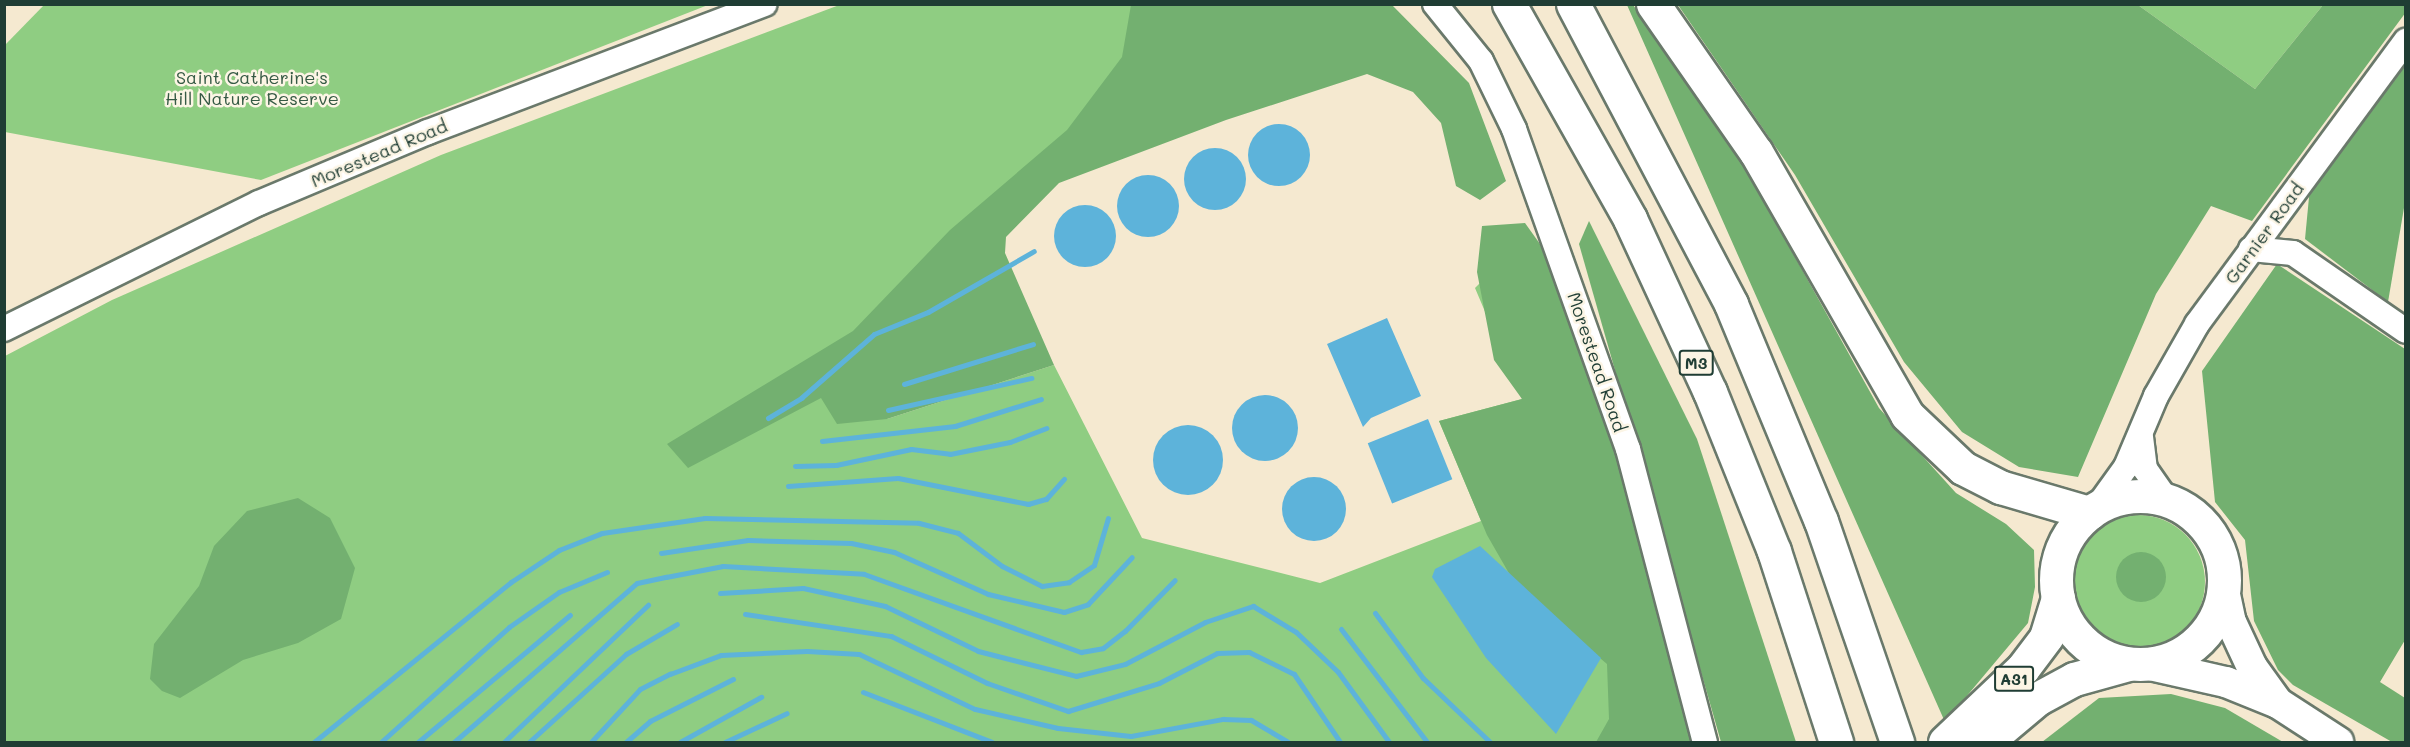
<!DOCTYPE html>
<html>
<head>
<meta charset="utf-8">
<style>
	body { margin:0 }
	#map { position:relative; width:2410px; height:747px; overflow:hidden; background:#f5e9d0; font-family:Mali,sans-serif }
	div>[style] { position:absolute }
	.green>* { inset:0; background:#8fcd82 }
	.round { border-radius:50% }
	.forest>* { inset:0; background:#73b070 }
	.water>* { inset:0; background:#5db3da; transform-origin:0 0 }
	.stream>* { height:5px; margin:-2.5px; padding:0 2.5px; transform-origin:2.5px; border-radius:2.5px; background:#5db3da }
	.roads { filter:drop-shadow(2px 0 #6a796b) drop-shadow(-2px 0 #6a796b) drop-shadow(0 2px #6a796b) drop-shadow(0 -2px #6a796b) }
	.minor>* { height:24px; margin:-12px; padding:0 12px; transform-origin:12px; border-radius:12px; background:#fff }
	.major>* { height:30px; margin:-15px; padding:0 15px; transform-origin:15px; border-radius:15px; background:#fff }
	.highway>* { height:33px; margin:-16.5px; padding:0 16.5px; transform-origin:16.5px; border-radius:16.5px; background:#fff }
	.highway>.ring { margin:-16.5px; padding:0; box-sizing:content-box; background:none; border:33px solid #fff; border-radius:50% }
	span { translate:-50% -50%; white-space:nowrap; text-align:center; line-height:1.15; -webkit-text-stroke:5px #fcf5e5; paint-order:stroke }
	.shield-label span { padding:2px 4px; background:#fcf5e5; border:2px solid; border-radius:4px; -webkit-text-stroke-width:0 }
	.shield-label { font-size:16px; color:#1f3d34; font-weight:700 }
	.park-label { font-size:18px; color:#355a44 }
	.street-label { font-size:18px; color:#1f3d34 }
	.frame { position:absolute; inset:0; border:6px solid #1f3d34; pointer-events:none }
</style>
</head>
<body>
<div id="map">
	<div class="green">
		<div style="clip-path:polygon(45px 4px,708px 4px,708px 5px,261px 180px,5px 132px,5px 45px)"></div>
		<div style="clip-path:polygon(842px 4px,1149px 5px,1145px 102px,822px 398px,887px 419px,1054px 365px,1142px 538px,1320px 583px,1481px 521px,1439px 421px,1522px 399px,1475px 288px,1492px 271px,1540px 244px,1615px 451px,1693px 742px,5px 742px,5px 356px,112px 300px,441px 155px)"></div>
		<div style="clip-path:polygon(2138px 5px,2323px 5px,2255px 89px)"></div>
		<div class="round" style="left:2071px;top:515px;width:134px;height:134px"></div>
	</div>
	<div class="forest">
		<div style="clip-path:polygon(1131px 5px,1392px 5px,1469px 83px,1506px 181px,1480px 200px,1456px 186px,1441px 123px,1413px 92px,1367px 74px,1226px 120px,1059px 183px,1006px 237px,1005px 253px,1054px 365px,887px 419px,837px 424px,821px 398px,688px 468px,667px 444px,853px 331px,950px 230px,1067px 130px,1122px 57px)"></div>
		<div style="clip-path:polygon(1627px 5px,1633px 5px,1711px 106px,1879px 408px,1956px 493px,2006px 524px,2034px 550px,2035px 587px,2028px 623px,1945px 722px)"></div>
		<div style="clip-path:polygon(1678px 5px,2138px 5px,2255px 89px,2323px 5px,2405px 5px,2406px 12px,2252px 221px,2211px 206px,2156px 294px,2078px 477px,2019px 467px,1962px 432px,1904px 362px,1795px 175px)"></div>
		<div style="clip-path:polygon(2405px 48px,2405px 202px,2388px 302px,2305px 239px,2310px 187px)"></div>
		<div style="clip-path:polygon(1589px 221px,1697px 439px,1796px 742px,1721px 742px,1579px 244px)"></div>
		<div style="clip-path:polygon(1525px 223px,1540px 244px,1615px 451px,1693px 742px,1596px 742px,1609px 719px,1607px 664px,1518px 589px,1487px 535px,1439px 421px,1522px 399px,1494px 360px,1477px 272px,1482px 226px)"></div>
		<div style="clip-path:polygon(2277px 264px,2405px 349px,2405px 640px,2380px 682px,2405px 698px,2405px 742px,2392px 742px,2293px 685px,2278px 670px,2254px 621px,2245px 540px,2215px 502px,2202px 371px)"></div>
		<div style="clip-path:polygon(298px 498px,330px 518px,355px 568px,341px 619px,298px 643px,243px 660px,180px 698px,162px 691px,150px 679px,154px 644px,199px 586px,214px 546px,247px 511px)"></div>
		<div class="round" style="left:2116px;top:552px;width:50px;height:50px"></div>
		<div style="clip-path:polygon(2171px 694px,2225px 708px,2283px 742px,2042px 742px,2099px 698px)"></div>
	</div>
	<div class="water">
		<div class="round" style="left:1248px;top:124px;width:62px;height:62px"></div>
		<div class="round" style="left:1184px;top:148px;width:62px;height:62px"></div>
		<div class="round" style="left:1117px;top:175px;width:62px;height:62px"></div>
		<div class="round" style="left:1054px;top:205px;width:62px;height:62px"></div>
		<div style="clip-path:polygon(1387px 318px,1421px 396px,1371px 418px,1363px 427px,1327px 344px)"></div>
		<div class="round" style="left:1232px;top:395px;width:66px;height:66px"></div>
		<div style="left:1428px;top:419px;width:65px;height:65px;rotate:68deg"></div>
		<div class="round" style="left:1153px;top:425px;width:70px;height:70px"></div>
		<div class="round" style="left:1282px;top:477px;width:64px;height:64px"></div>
		<div style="clip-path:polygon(1480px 546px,1601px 658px,1556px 734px,1486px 658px,1432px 577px,1435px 569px)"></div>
	</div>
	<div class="stream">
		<div style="left:904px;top:384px;width:135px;rotate:-17.2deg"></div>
		<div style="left:888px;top:410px;width:147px;rotate:-12.6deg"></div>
		<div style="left:768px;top:418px;width:39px;rotate:-31deg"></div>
		<div style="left:801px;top:398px;width:97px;rotate:-41.2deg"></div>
		<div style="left:874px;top:334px;width:58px;rotate:-22.2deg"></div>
		<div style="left:928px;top:312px;width:122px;rotate:-29.9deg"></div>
		<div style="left:822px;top:441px;width:134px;rotate:-6.4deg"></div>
		<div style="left:955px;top:426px;width:90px;rotate:-17.4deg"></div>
		<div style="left:795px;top:466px;width:41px;rotate:-1.4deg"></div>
		<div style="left:836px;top:465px;width:77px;rotate:-12deg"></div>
		<div style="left:911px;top:449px;width:39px;rotate:7deg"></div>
		<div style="left:950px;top:454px;width:61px;rotate:-11.3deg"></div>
		<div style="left:1010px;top:442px;width:39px;rotate:-21deg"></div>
		<div style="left:788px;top:486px;width:110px;rotate:-4.2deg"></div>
		<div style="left:898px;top:478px;width:133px;rotate:11.3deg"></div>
		<div style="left:1028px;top:504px;width:19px;rotate:-16deg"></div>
		<div style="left:1046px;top:499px;width:27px;rotate:-48deg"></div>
		<div style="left:661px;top:553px;width:88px;rotate:-8.5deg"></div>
		<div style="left:748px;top:540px;width:103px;rotate:1.7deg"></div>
		<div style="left:851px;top:543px;width:44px;rotate:11.8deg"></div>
		<div style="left:894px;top:552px;width:103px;rotate:24.1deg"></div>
		<div style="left:988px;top:594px;width:78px;rotate:13.3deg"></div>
		<div style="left:1064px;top:612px;width:25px;rotate:-18deg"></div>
		<div style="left:1088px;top:604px;width:64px;rotate:-46.9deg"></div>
		<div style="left:720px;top:593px;width:83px;rotate:-3.4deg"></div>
		<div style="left:803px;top:588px;width:84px;rotate:12.4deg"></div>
		<div style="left:885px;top:606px;width:103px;rotate:25.8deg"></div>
		<div style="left:978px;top:651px;width:101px;rotate:14.3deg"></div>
		<div style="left:1076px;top:676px;width:50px;rotate:-13.8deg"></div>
		<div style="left:1125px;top:664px;width:90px;rotate:-27.7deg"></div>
		<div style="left:1205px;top:622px;width:51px;rotate:-18.4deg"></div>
		<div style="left:1253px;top:606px;width:50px;rotate:31.2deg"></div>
		<div style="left:1296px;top:632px;width:58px;rotate:43.6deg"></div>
		<div style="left:1338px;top:672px;width:87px;rotate:53.9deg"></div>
		<div style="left:1375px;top:613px;width:81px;rotate:53.6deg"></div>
		<div style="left:1423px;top:678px;width:93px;rotate:43.7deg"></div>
		<div style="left:745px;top:614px;width:148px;rotate:8.6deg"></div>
		<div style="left:891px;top:636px;width:107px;rotate:26.1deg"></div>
		<div style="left:987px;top:683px;width:86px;rotate:19.1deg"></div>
		<div style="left:1068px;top:711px;width:95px;rotate:-17.1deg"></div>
		<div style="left:1159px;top:683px;width:65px;rotate:-27.3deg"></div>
		<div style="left:1217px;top:653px;width:32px;rotate:-2deg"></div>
		<div style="left:1249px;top:652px;width:50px;rotate:26.1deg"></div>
		<div style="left:1294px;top:674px;width:82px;rotate:55.9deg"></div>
		<div style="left:1341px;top:629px;width:142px;rotate:52.7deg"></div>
		<div style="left:863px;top:692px;width:138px;rotate:21.2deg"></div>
		<div style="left:314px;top:742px;width:254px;rotate:-39.1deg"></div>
		<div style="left:511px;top:582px;width:58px;rotate:-33.7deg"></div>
		<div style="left:559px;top:550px;width:46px;rotate:-21.6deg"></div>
		<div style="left:602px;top:533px;width:104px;rotate:-8.3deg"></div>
		<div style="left:705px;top:518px;width:214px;rotate:1.3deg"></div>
		<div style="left:919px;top:523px;width:40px;rotate:14.4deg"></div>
		<div style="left:958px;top:533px;width:55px;rotate:36.9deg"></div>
		<div style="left:1002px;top:566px;width:45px;rotate:26.6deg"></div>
		<div style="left:1042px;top:586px;width:27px;rotate:-8deg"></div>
		<div style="left:1069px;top:582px;width:30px;rotate:-34deg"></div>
		<div style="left:1094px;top:565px;width:49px;rotate:-73.4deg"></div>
		<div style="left:381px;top:742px;width:172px;rotate:-41.9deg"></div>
		<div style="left:509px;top:627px;width:61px;rotate:-35deg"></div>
		<div style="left:559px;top:592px;width:52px;rotate:-22.6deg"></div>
		<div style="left:418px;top:742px;width:198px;rotate:-39.9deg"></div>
		<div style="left:454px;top:742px;width:242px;rotate:-41deg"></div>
		<div style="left:637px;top:583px;width:30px;rotate:-12deg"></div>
		<div style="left:666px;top:577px;width:58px;rotate:-10.9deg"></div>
		<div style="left:723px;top:566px;width:141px;rotate:3.2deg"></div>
		<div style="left:864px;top:574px;width:231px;rotate:19.8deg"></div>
		<div style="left:1081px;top:652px;width:22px;rotate:-10deg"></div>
		<div style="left:1103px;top:648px;width:28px;rotate:-38deg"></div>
		<div style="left:1125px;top:631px;width:71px;rotate:-45.6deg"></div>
		<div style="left:504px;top:742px;width:199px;rotate:-43.6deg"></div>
		<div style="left:529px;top:742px;width:131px;rotate:-42.2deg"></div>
		<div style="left:626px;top:654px;width:59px;rotate:-30.5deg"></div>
		<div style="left:591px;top:742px;width:72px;rotate:-47.2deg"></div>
		<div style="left:640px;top:689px;width:34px;rotate:-27deg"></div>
		<div style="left:670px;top:674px;width:54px;rotate:-20.4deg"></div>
		<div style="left:721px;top:655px;width:86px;rotate:-2.7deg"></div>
		<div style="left:807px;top:651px;width:52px;rotate:3.3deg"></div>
		<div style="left:859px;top:654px;width:128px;rotate:25.4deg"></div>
		<div style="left:975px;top:709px;width:85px;rotate:12.9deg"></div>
		<div style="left:1058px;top:728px;width:73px;rotate:6.3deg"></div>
		<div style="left:1131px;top:736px;width:94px;rotate:-10.5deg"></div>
		<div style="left:1223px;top:719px;width:28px;rotate:2deg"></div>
		<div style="left:1251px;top:720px;width:43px;rotate:30.7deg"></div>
		<div style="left:626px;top:742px;width:32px;rotate:-41deg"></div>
		<div style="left:650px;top:721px;width:93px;rotate:-26.8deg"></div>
		<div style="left:680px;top:742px;width:93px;rotate:-29.1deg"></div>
		<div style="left:725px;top:742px;width:68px;rotate:-25.1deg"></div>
	</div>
	<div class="roads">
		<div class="minor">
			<div style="left:1435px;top:4px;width:73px;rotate:51.1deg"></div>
			<div style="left:1481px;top:61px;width:76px;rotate:64.1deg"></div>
			<div style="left:1514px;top:129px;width:340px;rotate:70.4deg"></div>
			<div style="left:1628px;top:449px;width:303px;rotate:75.3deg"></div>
			<div style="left:2251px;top:249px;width:42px;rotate:5.4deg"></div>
			<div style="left:2293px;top:253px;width:137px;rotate:34.6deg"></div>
			<div style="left:4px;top:329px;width:284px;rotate:-26.3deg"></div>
			<div style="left:259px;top:203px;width:183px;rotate:-22.8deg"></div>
			<div style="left:428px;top:132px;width:360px;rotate:-20.8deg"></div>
			<div style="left:2141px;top:437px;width:32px;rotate:83deg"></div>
			<div style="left:2145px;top:469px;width:39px;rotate:55deg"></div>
			<div style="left:2095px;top:510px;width:53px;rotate:-54.2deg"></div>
			<div style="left:2126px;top:467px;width:77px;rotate:-67.1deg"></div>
			<div style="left:2156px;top:396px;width:83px;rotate:-60.3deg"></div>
			<div style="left:2197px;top:324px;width:352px;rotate:-53.6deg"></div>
		</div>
		<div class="major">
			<div style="left:2224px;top:590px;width:33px;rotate:78deg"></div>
			<div style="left:2231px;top:622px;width:50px;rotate:65deg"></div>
			<div style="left:2252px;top:667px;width:44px;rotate:54.2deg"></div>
			<div style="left:2146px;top:664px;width:82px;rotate:12.7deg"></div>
			<div style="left:2226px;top:682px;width:56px;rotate:22deg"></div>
			<div style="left:2278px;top:703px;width:72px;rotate:33deg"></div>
		</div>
		<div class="highway">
			<div style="left:1509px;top:4px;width:247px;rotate:60.6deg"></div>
			<div style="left:1630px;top:219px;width:191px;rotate:65.2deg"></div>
			<div style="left:1710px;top:392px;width:171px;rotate:68.1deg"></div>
			<div style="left:1774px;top:551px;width:201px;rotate:72deg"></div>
			<div style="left:1573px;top:4px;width:339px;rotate:62.2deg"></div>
			<div style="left:1731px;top:304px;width:235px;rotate:67.5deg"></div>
			<div style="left:1821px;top:521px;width:234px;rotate:71deg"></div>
			<div style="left:1653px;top:4px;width:180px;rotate:55.2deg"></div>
			<div style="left:1756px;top:152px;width:303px;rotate:60.1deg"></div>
			<div style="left:1907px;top:415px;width:77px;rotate:43.4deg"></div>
			<div style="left:1963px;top:468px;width:42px;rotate:27.2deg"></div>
			<div style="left:2000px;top:487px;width:93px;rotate:16.3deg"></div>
			<div class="ring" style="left:2056px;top:496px;width:135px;height:135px"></div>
			<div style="left:1945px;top:742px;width:108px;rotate:-43.5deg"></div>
			<div style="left:2023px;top:668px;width:39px;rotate:-53deg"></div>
			<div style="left:2046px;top:637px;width:41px;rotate:-72.9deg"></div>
			<div style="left:1986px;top:742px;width:67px;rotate:-40.1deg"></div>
			<div style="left:2037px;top:699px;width:42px;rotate:-28.4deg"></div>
			<div style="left:2074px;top:679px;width:56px;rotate:-15.5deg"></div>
		</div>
	</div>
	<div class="shield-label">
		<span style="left:1696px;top:363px">M3</span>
		<span style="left:2014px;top:679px">A31</span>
	</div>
	<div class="park-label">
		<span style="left:252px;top:88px">Saint Catherine's<br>Hill Nature Reserve</span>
	</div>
	<div class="street-label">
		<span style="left:379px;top:153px;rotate:-23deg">Morestead Road</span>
		<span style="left:2264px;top:233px;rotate:-54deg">Garnier Road</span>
		<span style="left:1597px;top:362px;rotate:71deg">Morestead Road</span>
	</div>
	<div class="frame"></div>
</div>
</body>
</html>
